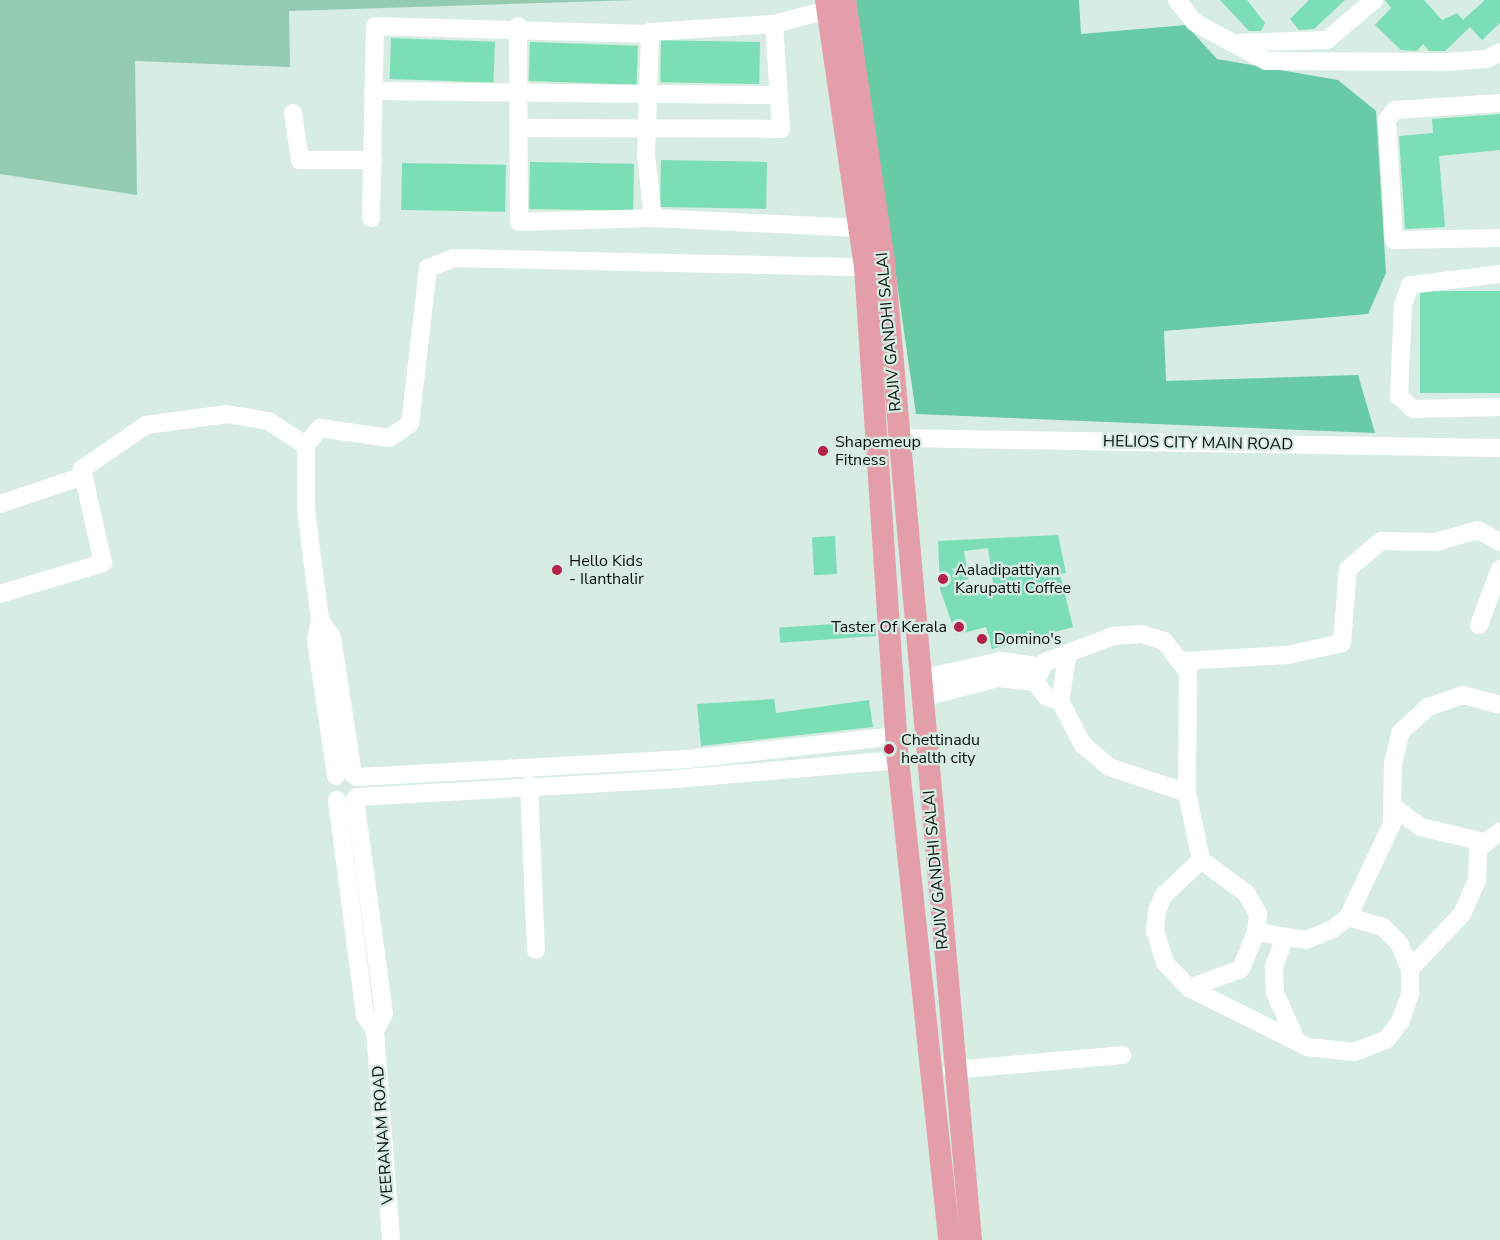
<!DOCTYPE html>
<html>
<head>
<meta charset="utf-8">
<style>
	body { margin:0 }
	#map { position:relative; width:1500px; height:1240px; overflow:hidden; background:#d7ece2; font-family:"Nunito Sans",sans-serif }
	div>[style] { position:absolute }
	.green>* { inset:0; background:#94cbb3 }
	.forest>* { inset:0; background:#68cba5 }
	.building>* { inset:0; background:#7bdeb6; transform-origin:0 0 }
	.minor>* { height:18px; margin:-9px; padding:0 9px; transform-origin:9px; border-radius:9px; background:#fff }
	.major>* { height:22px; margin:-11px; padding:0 11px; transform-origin:11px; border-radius:11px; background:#e39eaa }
	.dots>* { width:16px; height:16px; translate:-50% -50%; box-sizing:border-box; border:3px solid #d7ece2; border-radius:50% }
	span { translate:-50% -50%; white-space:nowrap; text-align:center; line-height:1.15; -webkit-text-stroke:4.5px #d7ece2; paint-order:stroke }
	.street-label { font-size:16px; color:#070e0b }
	.poi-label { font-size:16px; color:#070e0b }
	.left { translate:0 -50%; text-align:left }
	.right { translate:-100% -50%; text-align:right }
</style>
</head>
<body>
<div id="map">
	<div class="green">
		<div style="clip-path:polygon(0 0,635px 0,289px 11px,290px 67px,135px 61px,137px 195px,0 174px)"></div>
	</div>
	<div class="forest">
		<div style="clip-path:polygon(856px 0,1079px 0,1081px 34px,1186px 25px,1217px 59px,1338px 80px,1376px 111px,1386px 273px,1368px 314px,1164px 331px,1166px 381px,1358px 375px,1375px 433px,916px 414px)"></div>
	</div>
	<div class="building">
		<div style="clip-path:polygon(1220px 0,1247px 0,1265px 23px,1261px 31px,1249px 31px)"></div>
		<div style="clip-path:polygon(1309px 0,1345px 0,1314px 29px,1299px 30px,1290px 19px)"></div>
		<div style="clip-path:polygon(1385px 0,1424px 0,1442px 20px,1457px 13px,1463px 20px,1485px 0,1500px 0,1500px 23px,1482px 40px,1470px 27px,1445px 51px,1429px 51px,1423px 44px,1417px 51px,1401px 50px,1375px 25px,1391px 8px)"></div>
		<div style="left:391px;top:38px;width:104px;height:41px;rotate:2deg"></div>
		<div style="left:530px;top:42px;width:108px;height:39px;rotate:2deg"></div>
		<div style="left:760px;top:42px;width:42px;height:99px;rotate:91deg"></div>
		<div style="clip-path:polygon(1500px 114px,1500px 150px,1439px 156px,1445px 227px,1405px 229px,1399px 136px,1433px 133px,1432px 119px)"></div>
		<div style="left:661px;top:160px;width:106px;height:47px;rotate:1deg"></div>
		<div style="left:530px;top:162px;width:104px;height:47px;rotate:1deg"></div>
		<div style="left:402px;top:163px;width:104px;height:47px;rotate:1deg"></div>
		<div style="left:1500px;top:291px;width:102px;height:80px;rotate:90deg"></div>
		<div style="clip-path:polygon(evenodd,1058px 535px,1066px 573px,1060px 574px,1073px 627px,992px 649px,986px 627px,956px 635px,940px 589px,938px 541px,1058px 535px,988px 548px,993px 583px,970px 589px,964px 551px,988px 548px)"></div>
		<div style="left:835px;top:536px;width:38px;height:23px;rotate:87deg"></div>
		<div style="left:875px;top:621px;width:15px;height:96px;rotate:86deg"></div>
		<div style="clip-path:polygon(774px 699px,776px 713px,869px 700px,873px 727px,701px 746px,697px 704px)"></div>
	</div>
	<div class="minor">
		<div style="left:1177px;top:0;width:28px;rotate:52deg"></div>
		<div style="left:1194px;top:22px;width:82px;rotate:28.4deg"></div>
		<div style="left:1266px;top:61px;width:181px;rotate:0.3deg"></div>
		<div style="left:1447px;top:62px;width:40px;rotate:-4.3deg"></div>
		<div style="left:1487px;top:59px;width:15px;rotate:-28deg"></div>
		<div style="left:518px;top:26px;width:196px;rotate:89.7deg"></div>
		<div style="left:519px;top:222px;width:134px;rotate:-1.7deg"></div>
		<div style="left:653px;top:218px;width:206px;rotate:2.8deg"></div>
		<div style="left:1235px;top:43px;width:92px;rotate:-1.9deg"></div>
		<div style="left:1327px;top:40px;width:62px;rotate:-40.4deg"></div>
		<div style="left:373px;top:91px;width:406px;rotate:0.6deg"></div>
		<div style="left:1500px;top:103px;width:105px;rotate:176.2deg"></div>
		<div style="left:1395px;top:110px;width:13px;rotate:129deg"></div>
		<div style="left:1387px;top:120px;width:120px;rotate:86.7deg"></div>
		<div style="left:1394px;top:240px;width:106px;rotate:-1.1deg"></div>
		<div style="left:293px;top:113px;width:48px;rotate:81.5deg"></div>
		<div style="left:300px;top:160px;width:73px"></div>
		<div style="left:520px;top:128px;width:261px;rotate:0.2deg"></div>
		<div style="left:781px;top:129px;width:105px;rotate:-93.8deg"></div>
		<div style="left:371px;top:218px;width:192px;rotate:-88.8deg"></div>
		<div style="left:375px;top:26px;width:273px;rotate:1.7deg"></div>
		<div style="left:653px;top:218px;width:63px;rotate:-96.3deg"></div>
		<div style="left:646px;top:155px;width:123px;rotate:-88.1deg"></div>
		<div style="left:650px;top:32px;width:124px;rotate:-3.7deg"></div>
		<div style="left:774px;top:24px;width:67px;rotate:-14.7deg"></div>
		<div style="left:1500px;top:274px;width:91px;rotate:173deg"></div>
		<div style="left:1410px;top:285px;width:21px;rotate:109deg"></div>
		<div style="left:1403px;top:305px;width:91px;rotate:92.5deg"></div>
		<div style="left:1399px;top:396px;width:19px;rotate:43deg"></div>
		<div style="left:1413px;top:409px;width:87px;rotate:-1.3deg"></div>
		<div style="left:897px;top:438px;width:603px;rotate:0.95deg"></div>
		<div style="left:0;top:504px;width:84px;rotate:-18.6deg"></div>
		<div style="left:0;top:594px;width:108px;rotate:-16.8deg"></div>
		<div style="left:103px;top:563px;width:96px;rotate:-102.6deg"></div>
		<div style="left:82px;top:469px;width:78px;rotate:-34.5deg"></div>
		<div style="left:146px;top:425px;width:82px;rotate:-7.7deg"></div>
		<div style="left:227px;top:414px;width:42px;rotate:9.7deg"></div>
		<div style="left:268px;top:421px;width:45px;rotate:32.3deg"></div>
		<div style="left:320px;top:620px;width:21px;rotate:55deg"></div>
		<div style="left:332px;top:637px;width:139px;rotate:81.3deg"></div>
		<div style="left:1479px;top:625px;width:60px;rotate:-69.4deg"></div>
		<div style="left:1067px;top:658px;width:44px;rotate:99.2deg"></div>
		<div style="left:1060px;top:701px;width:50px;rotate:62.4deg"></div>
		<div style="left:1083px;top:745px;width:34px;rotate:40deg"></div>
		<div style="left:1109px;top:767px;width:82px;rotate:18.4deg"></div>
		<div style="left:1187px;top:793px;width:68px;rotate:78.2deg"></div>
		<div style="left:1201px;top:860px;width:52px;rotate:136.5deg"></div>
		<div style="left:1163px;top:896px;width:16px;rotate:112deg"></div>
		<div style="left:1157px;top:911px;width:19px;rotate:96deg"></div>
		<div style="left:1155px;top:930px;width:34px;rotate:73deg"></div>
		<div style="left:1165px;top:963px;width:35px;rotate:46deg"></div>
		<div style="left:1189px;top:988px;width:133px;rotate:26.4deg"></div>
		<div style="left:1308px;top:1047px;width:46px;rotate:6.2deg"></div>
		<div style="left:1354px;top:1052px;width:34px;rotate:-21deg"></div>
		<div style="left:1386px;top:1040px;width:23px;rotate:-52deg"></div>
		<div style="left:1400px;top:1022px;width:30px;rotate:-70deg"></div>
		<div style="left:1410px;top:994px;width:25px;rotate:-90deg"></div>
		<div style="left:1410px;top:969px;width:76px;rotate:-46.6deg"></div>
		<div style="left:1462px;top:914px;width:36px;rotate:-66deg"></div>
		<div style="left:1477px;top:881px;width:32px;rotate:-88deg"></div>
		<div style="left:1478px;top:849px;width:28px;rotate:-39deg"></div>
		<div style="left:1181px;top:661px;width:107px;rotate:-3.2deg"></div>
		<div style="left:1288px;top:655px;width:55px;rotate:-12.5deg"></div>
		<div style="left:1342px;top:643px;width:74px;rotate:-85.4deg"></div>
		<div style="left:1348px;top:569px;width:43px;rotate:-40.3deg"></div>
		<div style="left:1381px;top:541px;width:55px;rotate:1deg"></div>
		<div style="left:1436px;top:542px;width:44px;rotate:-15.9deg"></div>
		<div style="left:1478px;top:530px;width:25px;rotate:29deg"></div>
		<div style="left:919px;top:679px;width:84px;rotate:-12.4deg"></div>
		<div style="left:1001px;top:661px;width:37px;rotate:8deg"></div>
		<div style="left:921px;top:698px;width:80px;rotate:-14.6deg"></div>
		<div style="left:998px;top:678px;width:37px;rotate:6deg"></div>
		<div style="left:1060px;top:701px;width:14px;rotate:-163deg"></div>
		<div style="left:1047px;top:697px;width:19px;rotate:-129deg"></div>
		<div style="left:1035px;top:682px;width:22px;rotate:-63deg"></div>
		<div style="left:1045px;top:662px;width:73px;rotate:-20.9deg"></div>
		<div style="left:1113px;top:636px;width:29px;rotate:-4deg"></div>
		<div style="left:1142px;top:634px;width:23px;rotate:18deg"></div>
		<div style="left:1164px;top:641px;width:39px;rotate:52deg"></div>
		<div style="left:1188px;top:672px;width:121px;rotate:90.5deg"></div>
		<div style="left:336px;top:776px;width:137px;rotate:-98.4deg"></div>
		<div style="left:316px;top:640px;width:20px;rotate:-79deg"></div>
		<div style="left:320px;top:620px;width:112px;rotate:-97.2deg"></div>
		<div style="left:306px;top:509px;width:64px;rotate:-90deg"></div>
		<div style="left:306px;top:445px;width:22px;rotate:-51deg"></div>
		<div style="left:320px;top:428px;width:70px;rotate:8.2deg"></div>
		<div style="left:389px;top:438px;width:25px;rotate:-34deg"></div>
		<div style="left:410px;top:424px;width:157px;rotate:-83.4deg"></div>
		<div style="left:428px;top:268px;width:28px;rotate:-21deg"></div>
		<div style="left:454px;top:258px;width:411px;rotate:1.3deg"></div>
		<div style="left:357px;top:777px;width:331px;rotate:-3.1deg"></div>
		<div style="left:688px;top:759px;width:210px;rotate:-6.3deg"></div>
		<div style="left:529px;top:785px;width:165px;rotate:87.6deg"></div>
		<div style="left:357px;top:797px;width:320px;rotate:-3.2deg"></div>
		<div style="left:676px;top:779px;width:223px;rotate:-4.9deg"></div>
		<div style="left:355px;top:799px;width:216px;rotate:82.3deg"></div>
		<div style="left:384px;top:1013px;width:20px;rotate:117deg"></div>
		<div style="left:337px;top:800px;width:217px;rotate:82.6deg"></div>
		<div style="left:365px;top:1015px;width:19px;rotate:58deg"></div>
		<div style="left:375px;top:1031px;width:210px;rotate:85.6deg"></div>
		<div style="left:1396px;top:809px;width:31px;rotate:36deg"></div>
		<div style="left:1421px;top:827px;width:64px;rotate:13.6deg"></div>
		<div style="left:1201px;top:860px;width:56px;rotate:36.3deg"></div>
		<div style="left:1246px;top:893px;width:24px;rotate:60deg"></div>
		<div style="left:1258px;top:914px;width:18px;rotate:96deg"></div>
		<div style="left:1256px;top:932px;width:51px;rotate:9.1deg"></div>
		<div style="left:1306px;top:940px;width:29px;rotate:-22deg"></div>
		<div style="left:1333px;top:929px;width:19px;rotate:-39deg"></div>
		<div style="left:1348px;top:917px;width:103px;rotate:-64.7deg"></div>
		<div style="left:1392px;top:824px;width:61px;rotate:-89.1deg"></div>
		<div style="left:1393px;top:763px;width:32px;rotate:-76deg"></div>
		<div style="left:1401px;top:732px;width:37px;rotate:-43deg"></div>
		<div style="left:1428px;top:707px;width:37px;rotate:-19deg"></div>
		<div style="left:1463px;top:695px;width:38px;rotate:15deg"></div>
		<div style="left:1348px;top:917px;width:36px;rotate:16deg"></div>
		<div style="left:1383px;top:927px;width:23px;rotate:45deg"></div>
		<div style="left:1399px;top:943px;width:28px;rotate:67deg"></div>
		<div style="left:1284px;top:939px;width:30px;rotate:110deg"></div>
		<div style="left:1274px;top:967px;width:26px;rotate:88deg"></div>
		<div style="left:1275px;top:993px;width:51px;rotate:65.9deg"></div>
		<div style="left:1189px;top:988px;width:55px;rotate:-20.1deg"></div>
		<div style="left:1241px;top:969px;width:40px;rotate:-68deg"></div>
		<div style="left:952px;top:1070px;width:171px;rotate:-5deg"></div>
	</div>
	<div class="major">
		<div style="left:826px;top:0;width:270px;rotate:81.7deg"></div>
		<div style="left:865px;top:267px;width:494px;rotate:86.2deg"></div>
		<div style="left:898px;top:760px;width:483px;rotate:83.9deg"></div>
		<div style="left:845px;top:0;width:264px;rotate:81.5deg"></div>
		<div style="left:884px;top:261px;width:983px;rotate:84.92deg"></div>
	</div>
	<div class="dots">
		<div style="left:823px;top:451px;background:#b42249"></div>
		<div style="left:557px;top:570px;background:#b42249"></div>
		<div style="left:943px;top:579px;background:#b42249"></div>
		<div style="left:959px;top:627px;background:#b42249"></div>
		<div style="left:982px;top:639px;background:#b42249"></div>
		<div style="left:889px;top:749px;background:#b42249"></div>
	</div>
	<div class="street-label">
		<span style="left:889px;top:332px;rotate:-95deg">RAJIV GANDHI SALAI</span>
		<span style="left:1198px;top:443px;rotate:1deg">HELIOS CITY MAIN ROAD</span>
		<span style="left:936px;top:870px;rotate:-95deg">RAJIV GANDHI SALAI</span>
		<span style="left:383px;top:1135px;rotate:-94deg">VEERANAM ROAD</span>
	</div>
	<div class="poi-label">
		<span class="left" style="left:835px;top:451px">Shapemeup<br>Fitness</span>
		<span class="left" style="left:569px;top:570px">Hello Kids<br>- Ilanthalir</span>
		<span class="left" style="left:955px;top:579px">Aaladipattiyan<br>Karupatti Coffee</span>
		<span class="right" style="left:947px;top:627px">Taster Of Kerala</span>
		<span class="left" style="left:994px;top:639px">Domino's</span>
		<span class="left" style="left:901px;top:749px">Chettinadu<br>health city</span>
	</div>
</div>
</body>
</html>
